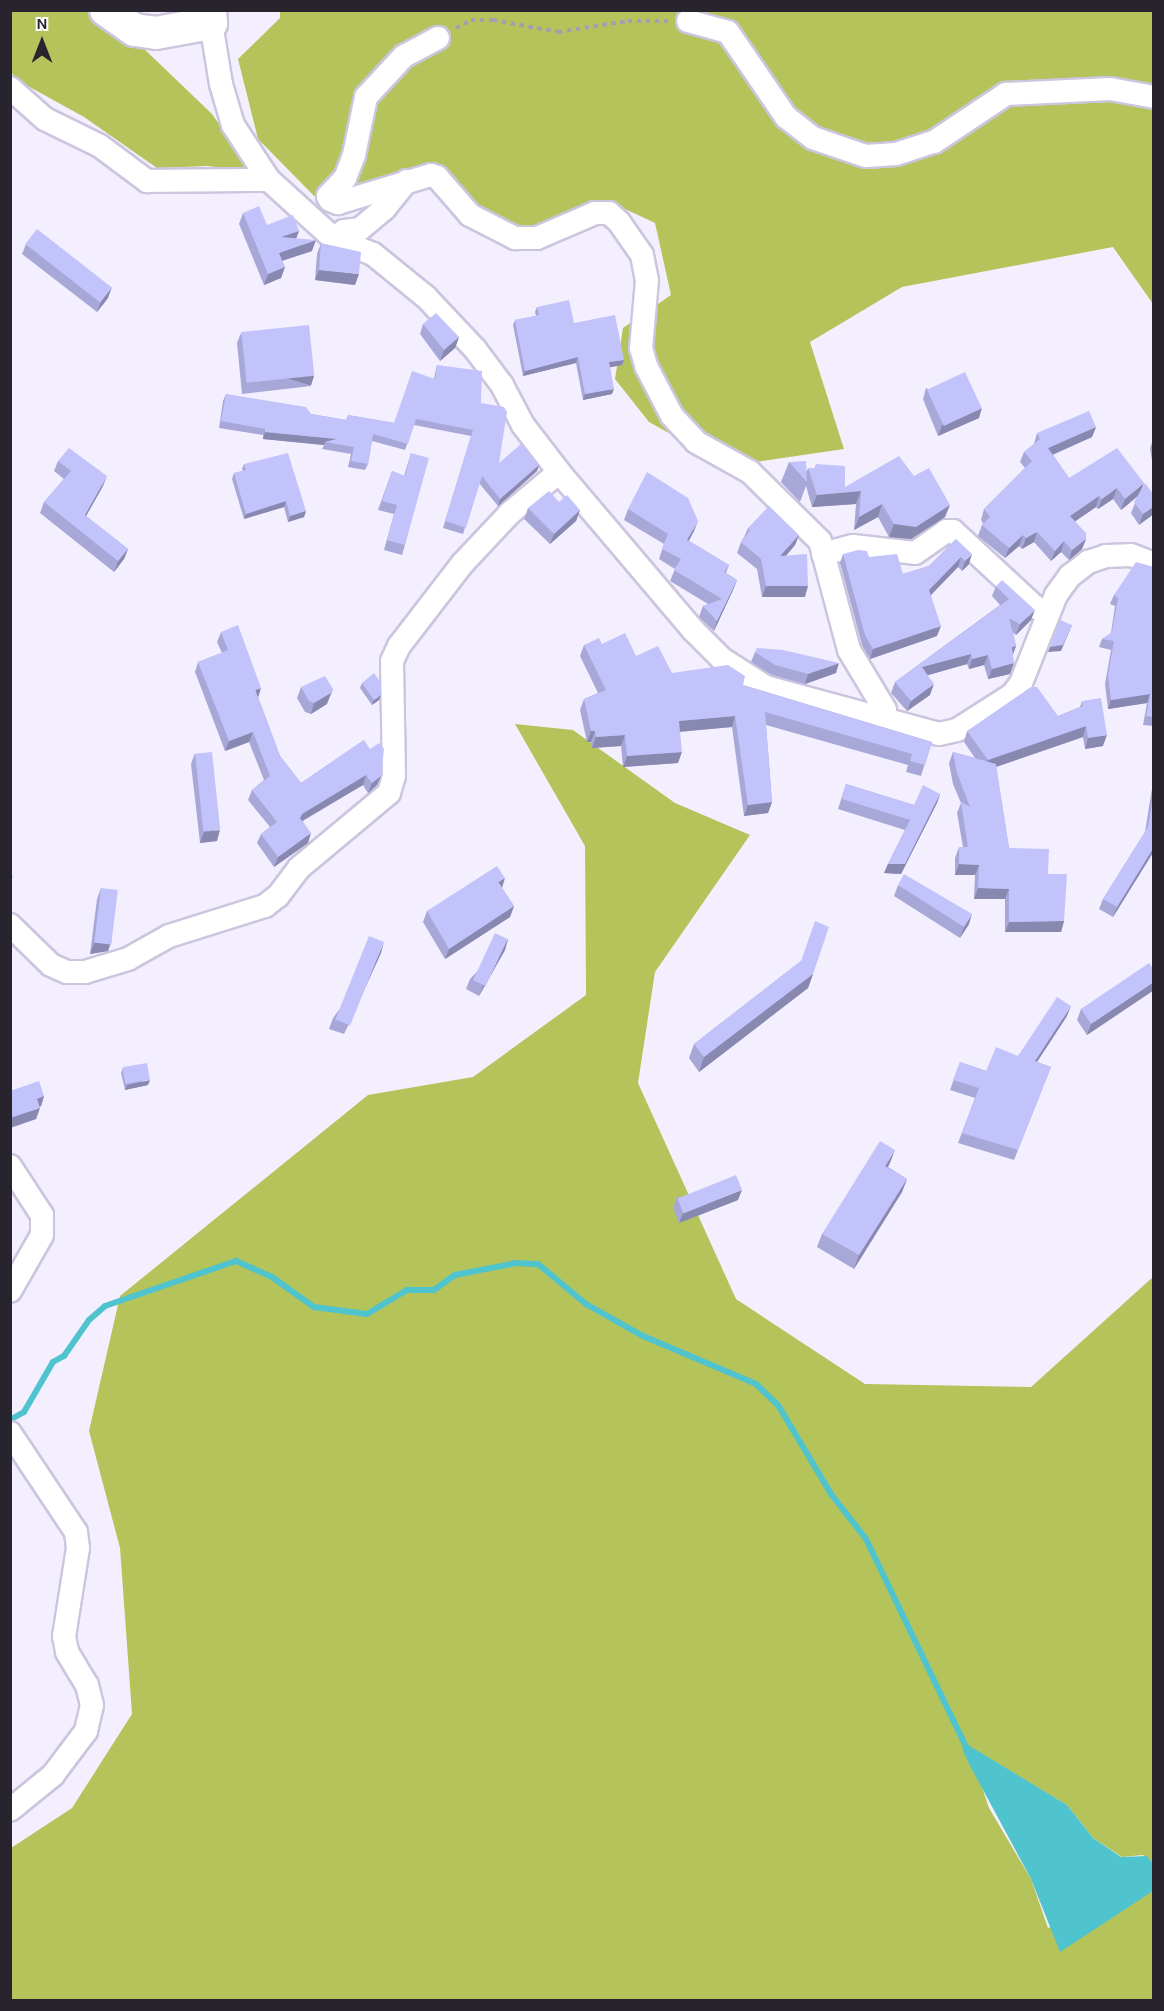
<!DOCTYPE html>
<html>
<head>
<meta charset="utf-8">
<style>
	body { margin:0 }
	#map { position:relative; width:1164px; height:2011px; overflow:hidden; background:#f4efff; font-family:Karla,sans-serif }
	div>[style] { position:absolute }
	.forest>* { inset:0; background:#b5c35b }
	.water>* { inset:0; background:#4fc3ce }
	.stream>* { height:6px; margin:-3px; padding:0 3px; transform-origin:3px; border-radius:3px; background:#4fc3ce }
	.path>* { height:4px; margin-top:-2px; transform-origin:0; background:repeating-linear-gradient(90deg,#a39fac 0 4.5px,transparent 0 9px) }
	.roads { filter:drop-shadow(2px 0 #ccc5de) drop-shadow(-2px 0 #ccc5de) drop-shadow(0 2px #ccc5de) drop-shadow(0 -2px #ccc5de) }
	.street>* { height:22px; margin:-11px; padding:0 11px; transform-origin:11px; border-radius:11px; background:#fff }
	.secondary>* { height:32px; margin:-16px; padding:0 16px; transform-origin:16px; border-radius:16px; background:#fff }
	.wall>* { inset:0; background:#a7a8d8 }
	.shaded-wall>* { inset:0; background:#8888b0; transform-origin:0 0 }
	.building>* { inset:0; background:#c2c3fb; transform-origin:0 0 }
	span { translate:-50% -50%; white-space:nowrap; text-align:center; line-height:1.15; -webkit-text-stroke:5px #fff; paint-order:stroke }
	.frame { position:absolute; inset:0; border:12px solid #27242e; pointer-events:none }
	.north { position:absolute; left:12px; top:12px; width:60px; height:60px; -webkit-text-stroke:4px #fff; paint-order:stroke; rotate:0deg; font-size:16px; font-weight:700; line-height:24px; text-align:center; color:#27242e }
	.north::after { content:''; display:block; margin:auto; width:21px; height:27px; background:#27242e; clip-path:polygon(50% 0,100% 100%,50% 72%,0 100%) }
</style>
</head>
<body>
<div id="map">
	<div class="forest">
		<div style="clip-path:polygon(10px 11px,87px 11px,106px 29px,140px 45px,212px 114px,253px 172px,208px 166px,157px 168px,84px 117px,17px 80px,11px 72px)"></div>
		<div style="clip-path:polygon(280px 11px,1153px 11px,1153px 304px,1113px 247px,902px 287px,810px 342px,844px 449px,728px 466px,649px 422px,615px 379px,623px 328px,671px 295px,655px 223px,610px 202px,553px 232px,503px 230px,476px 204px,437px 183px,330px 212px,258px 139px,238px 59px,280px 18px)"></div>
		<div style="clip-path:polygon(515px 724px,573px 730px,675px 803px,750px 835px,655px 972px,638px 1083px,736px 1299px,865px 1384px,1031px 1387px,1153px 1277px,1153px 1864px,1143px 1855px,1122px 1857px,1093px 1838px,1067px 1805px,968px 1746px,989px 1808px,1031px 1879px,1048px 1928px,1153px 1891px,1153px 2000px,11px 2000px,11px 1848px,72px 1808px,132px 1714px,120px 1548px,89px 1431px,120px 1296px,368px 1095px,473px 1077px,586px 995px,585px 846px)"></div>
	</div>
	<div class="water">
		<div style="clip-path:polygon(968px 1745px,1067px 1805px,1093px 1838px,1121px 1857px,1147px 1856px,1153px 1864px,1153px 1891px,1060px 1952px,1031px 1879px,968px 1762px,962px 1748px)"></div>
	</div>
	<div class="stream">
		<div style="left:10px;top:1420px;width:16px;rotate:-30deg"></div>
		<div style="left:24px;top:1412px;width:58px;rotate:-59.9deg"></div>
		<div style="left:53px;top:1362px;width:13px;rotate:-29deg"></div>
		<div style="left:64px;top:1356px;width:44px;rotate:-55.2deg"></div>
		<div style="left:89px;top:1320px;width:21px;rotate:-41deg"></div>
		<div style="left:105px;top:1306px;width:139px;rotate:-19deg"></div>
		<div style="left:236px;top:1261px;width:39px;rotate:24deg"></div>
		<div style="left:272px;top:1277px;width:52px;rotate:35.5deg"></div>
		<div style="left:314px;top:1307px;width:53px;rotate:7.5deg"></div>
		<div style="left:367px;top:1314px;width:47px;rotate:-31deg"></div>
		<div style="left:407px;top:1290px;width:27px"></div>
		<div style="left:434px;top:1290px;width:26px;rotate:-36deg"></div>
		<div style="left:455px;top:1275px;width:62px;rotate:-11.1deg"></div>
		<div style="left:516px;top:1263px;width:22px;rotate:3deg"></div>
		<div style="left:538px;top:1264px;width:62px;rotate:39.8deg"></div>
		<div style="left:586px;top:1304px;width:65px;rotate:29.3deg"></div>
		<div style="left:643px;top:1336px;width:123px;rotate:23deg"></div>
		<div style="left:756px;top:1384px;width:30px;rotate:44deg"></div>
		<div style="left:778px;top:1405px;width:104px;rotate:59.2deg"></div>
		<div style="left:831px;top:1494px;width:57px;rotate:52.1deg"></div>
		<div style="left:866px;top:1539px;width:235px;rotate:64.3deg"></div>
	</div>
	<div class="path">
		<div style="left:456px;top:28px;width:17px;rotate:-28deg"></div>
		<div style="left:471px;top:20px;width:22px"></div>
		<div style="left:493px;top:20px;width:66px;rotate:10.5deg"></div>
		<div style="left:558px;top:32px;width:71px;rotate:-8.9deg"></div>
		<div style="left:628px;top:21px;width:41px"></div>
	</div>
	<div class="roads">
		<div class="street">
			<div style="left:688px;top:21px;width:41px;rotate:15.4deg"></div>
			<div style="left:728px;top:32px;width:103px;rotate:55.7deg"></div>
			<div style="left:786px;top:117px;width:34px;rotate:38deg"></div>
			<div style="left:813px;top:138px;width:56px;rotate:18.8deg"></div>
			<div style="left:866px;top:156px;width:30px;rotate:-4deg"></div>
			<div style="left:896px;top:154px;width:40px;rotate:-18deg"></div>
			<div style="left:934px;top:142px;width:87px;rotate:-33.7deg"></div>
			<div style="left:1006px;top:94px;width:104px;rotate:-2.8deg"></div>
			<div style="left:1110px;top:89px;width:45px;rotate:10.3deg"></div>
			<div style="left:211px;top:23px;width:62px;rotate:80.7deg"></div>
			<div style="left:221px;top:84px;width:43px;rotate:73.7deg"></div>
			<div style="left:233px;top:125px;width:66px;rotate:56.8deg"></div>
			<div style="left:269px;top:180px;width:86px;rotate:42.2deg"></div>
			<div style="left:333px;top:238px;width:43px;rotate:21.8deg"></div>
			<div style="left:373px;top:254px;width:68px;rotate:39.1deg"></div>
			<div style="left:426px;top:297px;width:71px;rotate:46.7deg"></div>
			<div style="left:475px;top:349px;width:45px;rotate:53.1deg"></div>
			<div style="left:502px;top:385px;width:45px;rotate:62.3deg"></div>
			<div style="left:523px;top:425px;width:59px;rotate:52.5deg"></div>
			<div style="left:559px;top:472px;width:207px;rotate:49.7deg"></div>
			<div style="left:693px;top:630px;width:41px;rotate:45deg"></div>
			<div style="left:722px;top:659px;width:52px;rotate:32.5deg"></div>
			<div style="left:766px;top:687px;width:179px;rotate:15.2deg"></div>
			<div style="left:939px;top:734px;width:18px;rotate:-13deg"></div>
			<div style="left:957px;top:730px;width:65px;rotate:-32.5deg"></div>
			<div style="left:1012px;top:695px;width:15px;rotate:-53deg"></div>
			<div style="left:1021px;top:683px;width:95px;rotate:-68.3deg"></div>
			<div style="left:1056px;top:595px;width:24px;rotate:-54deg"></div>
			<div style="left:1070px;top:576px;width:23px;rotate:-38deg"></div>
			<div style="left:1088px;top:562px;width:19px;rotate:-18deg"></div>
			<div style="left:1106px;top:556px;width:25px;rotate:-2deg"></div>
			<div style="left:1131px;top:555px;width:25px;rotate:21deg"></div>
			<div style="left:438px;top:38px;width:38px;rotate:152deg"></div>
			<div style="left:404px;top:56px;width:56px;rotate:132.8deg"></div>
			<div style="left:366px;top:97px;width:59px;rotate:101.7deg"></div>
			<div style="left:354px;top:155px;width:25px;rotate:111deg"></div>
			<div style="left:345px;top:178px;width:25px;rotate:133deg"></div>
			<div style="left:328px;top:196px;width:4px;rotate:63deg"></div>
			<div style="left:330px;top:200px;width:9px;rotate:21deg"></div>
			<div style="left:338px;top:203px;width:97px;rotate:-16.8deg"></div>
			<div style="left:431px;top:175px;width:6px;rotate:18deg"></div>
			<div style="left:437px;top:177px;width:50px;rotate:49deg"></div>
			<div style="left:470px;top:215px;width:51px;rotate:27.1deg"></div>
			<div style="left:515px;top:238px;width:22px"></div>
			<div style="left:537px;top:238px;width:63px;rotate:-23.3deg"></div>
			<div style="left:595px;top:213px;width:14px"></div>
			<div style="left:609px;top:213px;width:13px;rotate:42deg"></div>
			<div style="left:619px;top:222px;width:40px;rotate:55.1deg"></div>
			<div style="left:642px;top:255px;width:25px;rotate:79deg"></div>
			<div style="left:647px;top:280px;width:68px;rotate:95deg"></div>
			<div style="left:641px;top:348px;width:19px;rotate:74deg"></div>
			<div style="left:646px;top:366px;width:56px;rotate:62.5deg"></div>
			<div style="left:672px;top:416px;width:35px;rotate:47deg"></div>
			<div style="left:696px;top:442px;width:62px;rotate:29.1deg"></div>
			<div style="left:750px;top:472px;width:98px;rotate:44.6deg"></div>
			<div style="left:820px;top:541px;width:113px;rotate:75.1deg"></div>
			<div style="left:849px;top:650px;width:70px;rotate:59deg"></div>
			<div style="left:885px;top:710px;width:10px;rotate:84deg"></div>
			<div style="left:10px;top:88px;width:47px;rotate:41.5deg"></div>
			<div style="left:45px;top:119px;width:61px;rotate:26.1deg"></div>
			<div style="left:100px;top:146px;width:59px;rotate:36.7deg"></div>
			<div style="left:147px;top:181px;width:122px;rotate:-0.5deg"></div>
			<div style="left:333px;top:238px;width:13px;rotate:-32deg"></div>
			<div style="left:344px;top:231px;width:16px;rotate:-7deg"></div>
			<div style="left:360px;top:229px;width:31px;rotate:-40deg"></div>
			<div style="left:384px;top:209px;width:36px;rotate:-51deg"></div>
			<div style="left:823px;top:554px;width:31px;rotate:-15deg"></div>
			<div style="left:853px;top:546px;width:62px;rotate:6.4deg"></div>
			<div style="left:915px;top:553px;width:38px;rotate:-35deg"></div>
			<div style="left:946px;top:531px;width:7px"></div>
			<div style="left:953px;top:531px;width:112px;rotate:42.8deg"></div>
			<div style="left:1035px;top:607px;width:15px;rotate:23deg"></div>
			<div style="left:10px;top:925px;width:57px;rotate:44.3deg"></div>
			<div style="left:51px;top:965px;width:17px;rotate:24deg"></div>
			<div style="left:67px;top:972px;width:18px"></div>
			<div style="left:85px;top:972px;width:45px;rotate:-16.8deg"></div>
			<div style="left:128px;top:959px;width:47px;rotate:-29.3deg"></div>
			<div style="left:169px;top:936px;width:101px;rotate:-17.4deg"></div>
			<div style="left:265px;top:906px;width:16px;rotate:-38deg"></div>
			<div style="left:278px;top:896px;width:35px;rotate:-53deg"></div>
			<div style="left:299px;top:868px;width:117px;rotate:-39.8deg"></div>
			<div style="left:389px;top:793px;width:18px;rotate:-74deg"></div>
			<div style="left:394px;top:776px;width:115px;rotate:-91deg"></div>
			<div style="left:392px;top:661px;width:17px;rotate:-65deg"></div>
			<div style="left:399px;top:646px;width:105px;rotate:-52.4deg"></div>
			<div style="left:463px;top:563px;width:69px;rotate:-46.8deg"></div>
			<div style="left:510px;top:513px;width:64px;rotate:-39.9deg"></div>
			<div style="left:10px;top:1166px;width:59px;rotate:56.9deg"></div>
			<div style="left:42px;top:1215px;width:20px;rotate:90deg"></div>
			<div style="left:42px;top:1235px;width:64px;rotate:119.7deg"></div>
			<div style="left:10px;top:1433px;width:119px;rotate:56.3deg"></div>
			<div style="left:76px;top:1532px;width:16px;rotate:83deg"></div>
			<div style="left:78px;top:1548px;width:89px;rotate:99deg"></div>
			<div style="left:64px;top:1636px;width:16px;rotate:79deg"></div>
			<div style="left:67px;top:1652px;width:39px;rotate:59deg"></div>
			<div style="left:87px;top:1685px;width:21px;rotate:76deg"></div>
			<div style="left:92px;top:1705px;width:27px;rotate:103deg"></div>
			<div style="left:86px;top:1731px;width:55px;rotate:126.9deg"></div>
			<div style="left:53px;top:1775px;width:55px;rotate:140.9deg"></div>
		</div>
		<div class="secondary">
			<div style="left:106px;top:10px;width:35px;rotate:35deg"></div>
			<div style="left:135px;top:30px;width:21px;rotate:8deg"></div>
			<div style="left:156px;top:33px;width:56px;rotate:-10.3deg"></div>
			<div style="left:211px;top:23px;width:13px;rotate:-94deg"></div>
		</div>
	</div>
	<div class="wall">
		<div style="clip-path:polygon(243px 213px,267px 225px,299px 231px,296px 239px,312px 251px,282px 261px,285px 267px,281px 278px,264px 285px,239px 224px)"></div>
		<div style="clip-path:polygon(321px 243px,355px 285px,315px 280px,317px 254px)"></div>
		<div style="clip-path:polygon(26px 244px,108px 298px,97px 312px,22px 254px)"></div>
		<div style="clip-path:polygon(537px 307px,624px 360px,622px 365px,610px 367px,612px 394px,583px 400px,576px 363px,523px 376px,513px 325px,515px 320px,536px 316px,535px 312px)"></div>
		<div style="clip-path:polygon(423px 324px,459px 337px,455px 348px,440px 361px,420px 334px)"></div>
		<div style="clip-path:polygon(241px 333px,311px 386px,242px 394px,237px 343px)"></div>
		<div style="clip-path:polygon(437px 365px,481px 403px,499px 463px,539px 465px,537px 471px,498px 506px,479px 483px,463px 534px,443px 528px,471px 436px,414px 425px,405px 450px,372px 441px,368px 464px,365px 470px,348px 467px,351px 454px,322px 449px,324px 445px,263px 439px,263px 435px,219px 428px,223px 401px,226px 394px,311px 414px,346px 420px,348px 415px,394px 423px,434px 378px)"></div>
		<div style="clip-path:polygon(926px 388px,979px 418px,938px 436px,923px 399px)"></div>
		<div style="clip-path:polygon(1096px 427px,1092px 437px,1053px 455px,1069px 478px,1154px 495px,1139px 525px,1131px 513px,1138px 496px,1121px 510px,1113px 499px,1098px 509px,1096px 507px,1075px 521px,1086px 539px,1082px 549px,1069px 560px,1061px 552px,1051px 561px,1034px 542px,1022px 549px,1019px 546px,1005px 558px,978px 536px,982px 525px,983px 523px,981px 520px,984px 509px,1025px 468px,1020px 462px,1024px 452px,1034px 444px,1037px 433px)"></div>
		<div style="clip-path:polygon(1153px 440px,1154px 440px,1154px 474px,1150px 448px)"></div>
		<div style="clip-path:polygon(411px 453px,405px 545px,402px 555px,384px 550px,394px 514px,378px 510px,392px 471px,404px 476px)"></div>
		<div style="clip-path:polygon(58px 461px,103px 486px,86px 516px,128px 549px,124px 559px,114px 572px,40px 513px,44px 502px,64px 479px,54px 471px)"></div>
		<div style="clip-path:polygon(789px 462px,807px 471px,808px 468px,815px 468px,816px 464px,845px 487px,945px 517px,911px 539px,889px 537px,878px 517px,854px 530px,856px 504px,812px 507px,806px 486px,800px 502px,781px 482px)"></div>
		<div style="clip-path:polygon(244px 464px,306px 511px,304px 517px,288px 522px,284px 507px,244px 519px,232px 479px,234px 473px,243px 471px,242px 469px)"></div>
		<div style="clip-path:polygon(559px 502px,580px 510px,576px 521px,550px 544px,524px 519px,528px 508px)"></div>
		<div style="clip-path:polygon(628px 509px,694px 531px,689px 541px,729px 565px,726px 573px,737px 580px,733px 590px,714px 631px,699px 617px,703px 606px,708px 604px,670px 581px,675px 569px,659px 559px,664px 544px,624px 520px)"></div>
		<div style="clip-path:polygon(748px 528px,799px 535px,795px 545px,786px 556px,805px 597px,762px 597px,757px 569px,737px 553px,741px 542px,744px 537px)"></div>
		<div style="clip-path:polygon(956px 539px,969px 564px,962px 571px,958px 567px,931px 595px,937px 636px,870px 659px,862px 645px,840px 563px,843px 554px,869px 557px,903px 574px,929px 566px)"></div>
		<div style="clip-path:polygon(1154px 567px,1154px 726px,1143px 725px,1147px 703px,1108px 709px,1105px 684px,1111px 650px,1099px 647px,1102px 639px,1111px 633px,1115px 606px,1110px 604px,1114px 595px)"></div>
		<div style="clip-path:polygon(996px 586px,1031px 620px,1016px 635px,1013px 633px,1016px 646px,1013px 655px,1010px 674px,988px 679px,984px 665px,969px 669px,967px 664px,928px 675px,930px 695px,907px 711px,891px 693px,895px 682px,1000px 605px,992px 596px)"></div>
		<div style="clip-path:polygon(221px 632px,258px 697px,280px 756px,301px 783px,364px 740px,381px 776px,377px 785px,368px 793px,363px 785px,303px 821px,308px 843px,274px 867px,257px 843px,261px 834px,270px 827px,248px 800px,252px 790px,264px 780px,249px 742px,225px 751px,195px 672px,198px 662px,222px 653px,217px 642px)"></div>
		<div style="clip-path:polygon(602px 644px,636px 656px,672px 673px,743px 685px,932px 742px,921px 776px,906px 772px,908px 765px,766px 725px,772px 802px,768px 813px,744px 816px,732px 727px,680px 732px,678px 763px,623px 767px,621px 746px,592px 748px,591px 742px,587px 742px,580px 710px,584px 699px,598px 693px,580px 656px,584px 645px)"></div>
		<div style="clip-path:polygon(755px 652px,836px 673px,805px 684px,772px 675px,751px 662px)"></div>
		<div style="clip-path:polygon(362px 683px,381px 695px,379px 700px,372px 705px,360px 688px)"></div>
		<div style="clip-path:polygon(301px 687px,327px 704px,311px 714px,305px 712px,297px 698px)"></div>
		<div style="clip-path:polygon(1082px 701px,1103px 746px,1085px 749px,1083px 737px,996px 767px,1009px 848px,1048px 874px,1064px 921px,1061px 932px,1005px 932px,1005px 899px,974px 899px,975px 875px,955px 875px,955px 858px,959px 847px,963px 847px,957px 813px,961px 803px,953px 784px,949px 763px,953px 752px,975px 758px,964px 742px,967px 731px,1058px 716px,1080px 707px)"></div>
		<div style="clip-path:polygon(195px 753px,217px 841px,200px 843px,191px 764px)"></div>
		<div style="clip-path:polygon(1154px 776px,1154px 851px,1113px 917px,1099px 909px,1103px 899px,1145px 832px)"></div>
		<div style="clip-path:polygon(846px 784px,914px 805px,940px 794px,937px 803px,901px 874px,884px 873px,888px 864px,905px 830px,838px 809px)"></div>
		<div style="clip-path:polygon(898px 885px,969px 924px,960px 938px,894px 896px)"></div>
		<div style="clip-path:polygon(101px 888px,108px 951px,90px 954px,97px 899px)"></div>
		<div style="clip-path:polygon(502px 888px,514px 906px,510px 917px,445px 959px,423px 922px,427px 911px)"></div>
		<div style="clip-path:polygon(508px 939px,505px 950px,479px 996px,466px 989px,470px 979px)"></div>
		<div style="clip-path:polygon(381px 953px,344px 1034px,329px 1029px,333px 1018px)"></div>
		<div style="clip-path:polygon(801px 961px,813px 974px,808px 988px,699px 1072px,689px 1058px,694px 1044px)"></div>
		<div style="clip-path:polygon(1154px 970px,1154px 990px,1087px 1035px,1077px 1020px,1081px 1009px)"></div>
		<div style="clip-path:polygon(1067px 1016px,1037px 1062px,1051px 1067px,1014px 1160px,958px 1143px,975px 1098px,950px 1090px,960px 1062px,986px 1071px,1018px 1056px)"></div>
		<div style="clip-path:polygon(123px 1068px,148px 1085px,125px 1090px,121px 1073px)"></div>
		<div style="clip-path:polygon(10px 1091px,44px 1096px,41px 1106px,40px 1107px,36px 1119px,10px 1128px)"></div>
		<div style="clip-path:polygon(890px 1163px,888px 1167px,907px 1179px,902px 1192px,854px 1269px,817px 1247px,822px 1234px)"></div>
		<div style="clip-path:polygon(677px 1197px,738px 1200px,679px 1223px,673px 1208px)"></div>
	</div>
	<div class="shaded-wall">
		<div style="clip-path:polygon(299px 231px,295px 241px,281px 237px)"></div>
		<div style="clip-path:polygon(316px 240px,312px 251px,275px 263px,279px 253px)"></div>
		<div style="clip-path:polygon(285px 267px,281px 278px,264px 285px,268px 274px)"></div>
		<div style="clip-path:polygon(319px 270px,359px 274px,355px 285px,315px 280px)"></div>
		<div style="clip-path:polygon(112px 287px,108px 298px,97px 312px,101px 301px)"></div>
		<div style="clip-path:polygon(459px 337px,455px 348px,440px 361px,444px 350px)"></div>
		<div style="clip-path:polygon(578px 357px,576px 363px,523px 376px,525px 371px)"></div>
		<div style="clip-path:polygon(624px 360px,622px 365px,607px 368px,609px 362px)"></div>
		<div style="left:314px;top:376px;width:10px;height:68px;rotate:107deg"></div>
		<div style="clip-path:polygon(614px 389px,612px 394px,583px 400px,585px 394px)"></div>
		<div style="clip-path:polygon(982px 408px,979px 418px,938px 436px,942px 425px)"></div>
		<div style="clip-path:polygon(1096px 427px,1092px 437px,1044px 458px,1048px 448px)"></div>
		<div style="clip-path:polygon(265px 432px,337px 439px,325px 442px,324px 445px,263px 439px)"></div>
		<div style="clip-path:polygon(539px 465px,537px 471px,498px 506px,500px 499px)"></div>
		<div style="clip-path:polygon(107px 476px,103px 486px,81px 525px,85px 515px)"></div>
		<div style="clip-path:polygon(1144px 483px,1140px 494px,1121px 510px,1125px 499px)"></div>
		<div style="clip-path:polygon(1117px 488px,1113px 499px,1098px 509px,1102px 499px)"></div>
		<div style="clip-path:polygon(861px 491px,856px 504px,812px 507px,817px 495px)"></div>
		<div style="clip-path:polygon(1099px 496px,1096px 507px,1067px 527px,1070px 516px)"></div>
		<div style="clip-path:polygon(286px 501px,284px 507px,244px 519px,246px 514px)"></div>
		<div style="clip-path:polygon(882px 504px,878px 517px,854px 530px,859px 517px)"></div>
		<div style="clip-path:polygon(950px 505px,945px 517px,911px 539px,889px 537px,894px 524px)"></div>
		<div style="clip-path:polygon(1154px 506px,1154px 514px,1139px 525px,1143px 514px)"></div>
		<div style="clip-path:polygon(580px 510px,576px 521px,550px 544px,554px 534px)"></div>
		<div style="clip-path:polygon(306px 511px,304px 517px,288px 522px,290px 516px)"></div>
		<div style="clip-path:polygon(698px 521px,694px 531px,683px 550px,687px 540px)"></div>
		<div style="clip-path:polygon(1037px 532px,1034px 542px,1022px 549px,1026px 538px)"></div>
		<div style="clip-path:polygon(799px 535px,795px 545px,776px 567px,780px 556px)"></div>
		<div style="clip-path:polygon(1023px 535px,1019px 546px,1005px 558px,1009px 548px)"></div>
		<div style="clip-path:polygon(1086px 539px,1082px 549px,1069px 560px,1072px 550px)"></div>
		<div style="clip-path:polygon(1064px 541px,1061px 552px,1051px 561px,1055px 551px)"></div>
		<div style="clip-path:polygon(128px 549px,124px 559px,114px 572px,118px 561px)"></div>
		<div style="clip-path:polygon(972px 554px,969px 564px,962px 571px,965px 561px)"></div>
		<div style="clip-path:polygon(961px 557px,958px 567px,926px 600px,929px 590px)"></div>
		<div style="clip-path:polygon(737px 580px,733px 590px,714px 631px,717px 621px)"></div>
		<div style="clip-path:polygon(766px 586px,808px 586px,805px 597px,762px 597px)"></div>
		<div style="clip-path:polygon(1035px 610px,1031px 620px,1016px 635px,1020px 624px)"></div>
		<div style="clip-path:polygon(1072px 625px,1061px 651px,1048px 652px,1050px 647px)"></div>
		<div style="clip-path:polygon(941px 626px,937px 636px,870px 659px,873px 649px)"></div>
		<div style="clip-path:polygon(1016px 646px,1012px 656px,1012px 647px)"></div>
		<div style="clip-path:polygon(971px 654px,967px 664px,918px 678px,922px 667px)"></div>
		<div style="clip-path:polygon(988px 655px,984px 665px,969px 669px,972px 659px)"></div>
		<div style="clip-path:polygon(839px 663px,836px 673px,805px 684px,808px 674px)"></div>
		<div style="clip-path:polygon(1014px 663px,1010px 674px,988px 679px,992px 669px)"></div>
		<div style="clip-path:polygon(934px 684px,930px 695px,907px 711px,911px 701px)"></div>
		<div style="clip-path:polygon(261px 688px,258px 698px,255px 690px)"></div>
		<div style="clip-path:polygon(333px 689px,327px 704px,311px 714px,314px 703px)"></div>
		<div style="clip-path:polygon(1150px 694px,1147px 703px,1108px 709px,1111px 700px)"></div>
		<div style="clip-path:polygon(381px 695px,379px 700px,372px 705px,374px 700px)"></div>
		<div style="clip-path:polygon(735px 716px,732px 727px,675px 732px,679px 721px)"></div>
		<div style="clip-path:polygon(1086px 726px,1083px 737px,984px 771px,988px 760px)"></div>
		<div style="clip-path:polygon(591px 731px,595px 731px,591px 742px,587px 742px)"></div>
		<div style="clip-path:polygon(253px 732px,249px 742px,225px 751px,229px 741px)"></div>
		<div style="clip-path:polygon(625px 735px,621px 746px,592px 748px,596px 737px)"></div>
		<div style="clip-path:polygon(1107px 735px,1103px 746px,1085px 749px,1088px 738px)"></div>
		<div style="clip-path:polygon(682px 752px,678px 763px,623px 767px,627px 756px)"></div>
		<div style="clip-path:polygon(366px 775px,363px 785px,298px 823px,302px 814px)"></div>
		<div style="clip-path:polygon(381px 776px,377px 785px,368px 793px,372px 783px)"></div>
		<div style="clip-path:polygon(940px 794px,937px 803px,901px 874px,884px 873px,888px 864px)"></div>
		<div style="clip-path:polygon(772px 802px,768px 813px,744px 816px,748px 805px)"></div>
		<div style="clip-path:polygon(220px 830px,217px 841px,200px 843px,204px 832px)"></div>
		<div style="clip-path:polygon(311px 833px,308px 843px,274px 867px,278px 857px)"></div>
		<div style="clip-path:polygon(1154px 847px,1154px 851px,1113px 917px,1117px 907px)"></div>
		<div style="clip-path:polygon(959px 864px,979px 865px,975px 875px,955px 875px)"></div>
		<div style="clip-path:polygon(505px 878px,502px 888px,498px 882px)"></div>
		<div style="clip-path:polygon(978px 888px,1009px 889px,1005px 899px,974px 899px)"></div>
		<div style="clip-path:polygon(514px 906px,510px 917px,445px 959px,449px 949px)"></div>
		<div style="clip-path:polygon(972px 914px,969px 924px,960px 938px,964px 927px)"></div>
		<div style="clip-path:polygon(1064px 921px,1061px 932px,1005px 932px,1009px 922px)"></div>
		<div style="clip-path:polygon(508px 939px,505px 950px,479px 996px,483px 986px)"></div>
		<div style="clip-path:polygon(112px 940px,108px 951px,90px 954px,94px 943px)"></div>
		<div style="clip-path:polygon(384px 942px,381px 953px,344px 1034px,348px 1024px)"></div>
		<div style="clip-path:polygon(813px 974px,808px 988px,699px 1072px,704px 1057px)"></div>
		<div style="clip-path:polygon(1154px 982px,1154px 990px,1087px 1035px,1091px 1024px)"></div>
		<div style="clip-path:polygon(1071px 1006px,1067px 1016px,1031px 1071px,1035px 1061px)"></div>
		<div style="clip-path:polygon(150px 1080px,148px 1085px,125px 1090px,127px 1085px)"></div>
		<div style="clip-path:polygon(44px 1096px,41px 1106px,33px 1109px,37px 1099px)"></div>
		<div style="clip-path:polygon(40px 1108px,36px 1119px,10px 1128px,13px 1117px)"></div>
		<div style="clip-path:polygon(895px 1150px,890px 1163px,880px 1179px,885px 1166px)"></div>
		<div style="clip-path:polygon(907px 1179px,902px 1192px,854px 1269px,859px 1255px)"></div>
		<div style="clip-path:polygon(742px 1190px,738px 1200px,679px 1223px,683px 1213px)"></div>
	</div>
	<div class="building">
		<div style="clip-path:polygon(259px 206px,267px 225px,293px 215px,299px 231px,281px 237px,316px 240px,279px 253px,285px 267px,268px 274px,243px 213px)"></div>
		<div style="left:37px;top:229px;width:95px;height:19px;rotate:38deg"></div>
		<div style="clip-path:polygon(321px 243px,361px 252px,359px 274px,319px 270px)"></div>
		<div style="clip-path:polygon(569px 300px,574px 323px,615px 315px,624px 360px,609px 362px,614px 389px,585px 394px,578px 357px,525px 371px,515px 320px,539px 315px,537px 307px)"></div>
		<div style="clip-path:polygon(436px 313px,459px 337px,444px 350px,423px 324px)"></div>
		<div style="left:309px;top:325px;width:51px;height:68px;rotate:84deg"></div>
		<div style="clip-path:polygon(437px 365px,482px 371px,481px 403px,504px 407px,507px 412px,499px 463px,521px 444px,539px 465px,500px 499px,482px 476px,466px 528px,445px 521px,473px 430px,416px 419px,408px 444px,373px 434px,368px 464px,351px 461px,354px 447px,325px 442px,337px 439px,265px 432px,265px 429px,221px 421px,226px 394px,306px 407px,311px 414px,347px 420px,348px 415px,394px 423px,412px 371px,435px 379px)"></div>
		<div style="left:965px;top:372px;width:40px;height:42px;rotate:65deg"></div>
		<div style="clip-path:polygon(1089px 411px,1096px 427px,1048px 448px,1069px 478px,1117px 448px,1144px 483px,1125px 499px,1117px 488px,1102px 499px,1099px 496px,1070px 516px,1086px 533px,1086px 539px,1072px 550px,1064px 541px,1055px 551px,1037px 532px,1026px 538px,1023px 535px,1009px 548px,982px 525px,990px 517px,984px 509px,1032px 461px,1024px 452px,1040px 439px,1037px 433px)"></div>
		<div style="clip-path:polygon(69px 448px,107px 476px,85px 515px,128px 549px,118px 561px,44px 502px,71px 471px,58px 461px)"></div>
		<div style="clip-path:polygon(288px 453px,306px 511px,290px 516px,286px 501px,246px 514px,234px 473px,246px 470px,244px 464px)"></div>
		<div style="clip-path:polygon(411px 453px,429px 458px,405px 545px,387px 540px,397px 505px,382px 501px,392px 471px,405px 476px)"></div>
		<div style="clip-path:polygon(899px 456px,914px 476px,929px 468px,950px 505px,916px 527px,894px 524px,882px 504px,859px 517px,861px 491px,817px 495px,808px 468px,816px 468px,816px 464px,845px 466px,845px 487px)"></div>
		<div style="clip-path:polygon(806px 461px,807px 482px,789px 462px)"></div>
		<div style="clip-path:polygon(647px 472px,688px 498px,698px 521px,687px 540px,729px 565px,724px 572px,737px 580px,717px 621px,703px 606px,722px 599px,674px 570px,681px 559px,662px 549px,668px 534px,628px 509px)"></div>
		<div style="clip-path:polygon(1145px 483px,1154px 495px,1154px 506px,1143px 514px,1134px 502px)"></div>
		<div style="clip-path:polygon(549px 491px,559px 502px,567px 495px,580px 510px,554px 534px,528px 508px)"></div>
		<div style="clip-path:polygon(769px 506px,799px 535px,780px 556px,807px 554px,808px 586px,766px 586px,761px 559px,741px 542px,750px 530px,748px 528px)"></div>
		<div style="clip-path:polygon(956px 539px,972px 554px,965px 561px,961px 557px,929px 590px,941px 626px,873px 649px,865px 635px,843px 554px,858px 550px,867px 551px,869px 557px,897px 554px,903px 574px,929px 566px)"></div>
		<div style="clip-path:polygon(1136px 562px,1154px 567px,1154px 717px,1146px 716px,1150px 694px,1111px 700px,1108px 675px,1114px 641px,1102px 639px,1112px 632px,1118px 598px,1114px 595px)"></div>
		<div style="clip-path:polygon(1002px 580px,1035px 610px,1020px 624px,1009px 618px,1016px 646px,1012px 647px,1014px 663px,992px 669px,988px 655px,972px 659px,971px 654px,922px 667px,934px 684px,911px 701px,895px 682px,1009px 599px,996px 586px)"></div>
		<div style="clip-path:polygon(1060px 620px,1072px 625px,1063px 645px,1050px 647px)"></div>
		<div style="clip-path:polygon(238px 625px,261px 688px,255px 690px,280px 756px,301px 783px,364px 740px,370px 749px,379px 743px,384px 749px,381px 776px,372px 783px,366px 775px,302px 814px,300px 818px,311px 833px,278px 857px,261px 834px,277px 822px,252px 790px,270px 776px,253px 732px,229px 741px,198px 662px,228px 650px,221px 632px)"></div>
		<div style="clip-path:polygon(625px 633px,636px 656px,658px 646px,672px 673px,728px 665px,745px 676px,743px 685px,932px 742px,925px 765px,910px 761px,912px 754px,765px 712px,772px 802px,748px 805px,735px 716px,679px 721px,682px 752px,627px 756px,625px 735px,596px 737px,595px 731px,591px 731px,584px 699px,606px 690px,584px 645px,599px 638px,602px 644px)"></div>
		<div style="clip-path:polygon(757px 648px,783px 650px,839px 663px,808px 674px,775px 665px,755px 652px)"></div>
		<div style="clip-path:polygon(374px 673px,381px 683px,381px 695px,374px 700px,362px 683px)"></div>
		<div style="clip-path:polygon(325px 676px,333px 689px,331px 693px,314px 703px,309px 701px,301px 687px)"></div>
		<div style="clip-path:polygon(1031px 687px,1037px 687px,1058px 716px,1083px 706px,1082px 701px,1101px 698px,1107px 735px,1088px 738px,1086px 726px,988px 760px,967px 731px)"></div>
		<div style="left:212px;top:752px;width:78px;height:17px;rotate:84deg"></div>
		<div style="clip-path:polygon(953px 752px,996px 764px,1009px 848px,1049px 849px,1048px 874px,1067px 874px,1064px 921px,1009px 922px,1009px 889px,978px 888px,979px 865px,959px 864px,959px 847px,968px 847px,961px 802px,970px 807px,957px 773px)"></div>
		<div style="clip-path:polygon(846px 784px,914px 805px,923px 785px,940px 794px,905px 864px,888px 864px,910px 820px,842px 799px)"></div>
		<div style="clip-path:polygon(1154px 791px,1154px 847px,1117px 907px,1103px 899px,1148px 827px)"></div>
		<div style="clip-path:polygon(497px 866px,505px 878px,498px 882px,514px 906px,449px 949px,427px 911px)"></div>
		<div style="clip-path:polygon(904px 874px,972px 914px,964px 927px,898px 885px)"></div>
		<div style="clip-path:polygon(10px 875px,13px 876px,10px 886px)"></div>
		<div style="left:101px;top:888px;width:17px;height:55px;rotate:7deg"></div>
		<div style="clip-path:polygon(815px 921px,829px 927px,813px 974px,704px 1057px,694px 1044px,801px 961px)"></div>
		<div style="left:495px;top:933px;width:14px;height:52px;rotate:25deg"></div>
		<div style="left:369px;top:936px;width:16px;height:90px;rotate:22deg"></div>
		<div style="clip-path:polygon(1149px 963px,1154px 970px,1154px 982px,1091px 1024px,1081px 1009px)"></div>
		<div style="clip-path:polygon(1057px 997px,1071px 1006px,1035px 1061px,1051px 1067px,1018px 1150px,962px 1133px,979px 1088px,953px 1080px,960px 1062px,986px 1071px,996px 1047px,1018px 1056px)"></div>
		<div style="left:147px;top:1063px;width:17px;height:25px;rotate:80deg"></div>
		<div style="clip-path:polygon(39px 1081px,44px 1096px,37px 1099px,40px 1108px,13px 1117px,10px 1110px,10px 1091px)"></div>
		<div style="clip-path:polygon(880px 1141px,895px 1150px,885px 1166px,907px 1179px,859px 1255px,822px 1234px)"></div>
		<div style="left:736px;top:1175px;width:16px;height:63px;rotate:68deg"></div>
	</div>
	<div class="frame"></div>
	<div class="north">N</div>
</div>
</body>
</html>
